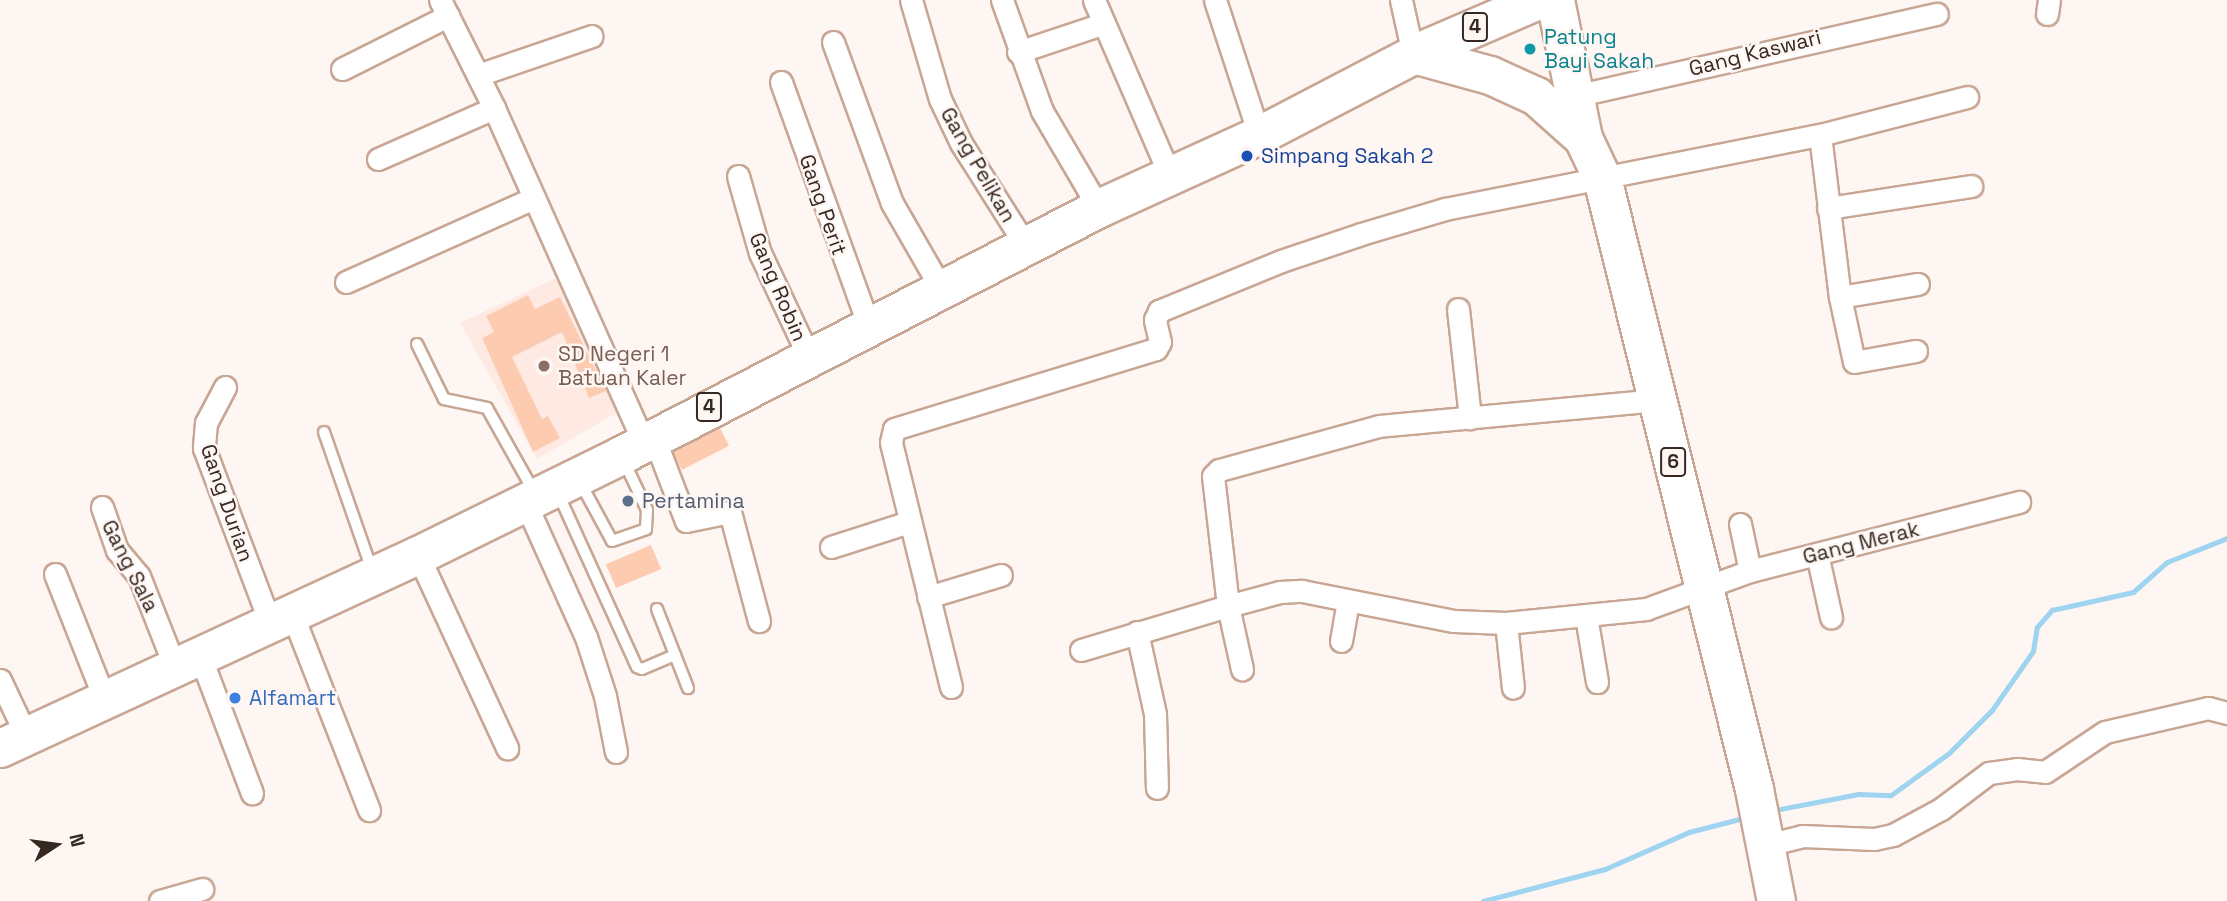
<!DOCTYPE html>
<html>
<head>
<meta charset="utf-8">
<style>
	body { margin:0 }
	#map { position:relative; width:2227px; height:901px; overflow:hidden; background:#fef6f3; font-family:"Space Grotesk",sans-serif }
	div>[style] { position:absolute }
	.education>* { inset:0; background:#fee9e3 }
	.stream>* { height:5px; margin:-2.5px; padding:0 2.5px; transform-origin:2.5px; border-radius:2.5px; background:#9fd4f0 }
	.building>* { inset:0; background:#fdcbb0; transform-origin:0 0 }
	.roads { filter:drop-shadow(2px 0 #c8a694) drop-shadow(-2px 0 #c8a694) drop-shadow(0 2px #c8a694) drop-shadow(0 -2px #c8a694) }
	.lane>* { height:10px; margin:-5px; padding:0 5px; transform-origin:5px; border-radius:5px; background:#fff }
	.street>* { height:21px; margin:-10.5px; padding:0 10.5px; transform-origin:10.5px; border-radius:10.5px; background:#fff }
	.highway>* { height:37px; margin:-18.5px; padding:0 18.5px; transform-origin:18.5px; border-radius:18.5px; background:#fff }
	.dots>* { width:19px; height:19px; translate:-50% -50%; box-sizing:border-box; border:4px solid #fef6f3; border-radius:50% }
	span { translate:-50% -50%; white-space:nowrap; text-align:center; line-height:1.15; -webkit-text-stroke:5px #fef6f3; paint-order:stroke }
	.shield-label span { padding:2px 5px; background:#fef6f3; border:2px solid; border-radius:5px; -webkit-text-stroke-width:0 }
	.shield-label { font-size:19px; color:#352821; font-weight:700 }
	.culture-label { font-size:21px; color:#0d838f }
	.left { translate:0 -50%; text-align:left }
	.street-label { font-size:21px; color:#352821 }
	.transit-label { font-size:21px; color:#164399 }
	.education-label { font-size:21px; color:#785e54 }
	.service-label { font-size:21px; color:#4e5e75 }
	.shop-label { font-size:21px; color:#366cbe }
	.north { position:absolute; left:21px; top:810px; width:70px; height:70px; -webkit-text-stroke:5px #fef6f3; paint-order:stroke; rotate:77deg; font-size:19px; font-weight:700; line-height:28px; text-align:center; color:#352821 }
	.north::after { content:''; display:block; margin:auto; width:24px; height:32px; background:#352821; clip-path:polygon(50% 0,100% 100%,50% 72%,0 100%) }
</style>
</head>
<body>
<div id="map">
	<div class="education">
		<div style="clip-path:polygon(564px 274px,623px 409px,537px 459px,460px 323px)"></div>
	</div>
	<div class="stream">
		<div style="left:1770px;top:811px;width:90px;rotate:-10.9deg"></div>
		<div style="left:1858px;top:794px;width:33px;rotate:2deg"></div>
		<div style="left:1891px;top:795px;width:72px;rotate:-35.9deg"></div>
		<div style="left:1949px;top:753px;width:61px;rotate:-45deg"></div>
		<div style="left:1992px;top:710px;width:72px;rotate:-55.2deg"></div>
		<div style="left:2033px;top:651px;width:24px;rotate:-81deg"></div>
		<div style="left:2037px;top:627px;width:23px;rotate:-49deg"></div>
		<div style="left:2052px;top:610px;width:83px;rotate:-12.5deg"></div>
		<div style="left:2133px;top:592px;width:45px;rotate:-41.4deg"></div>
		<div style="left:2167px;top:562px;width:65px;rotate:-21.8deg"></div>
		<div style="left:1483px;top:901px;width:126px;rotate:-14.7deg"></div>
		<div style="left:1605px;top:869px;width:92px;rotate:-23.8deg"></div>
		<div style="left:1689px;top:832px;width:60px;rotate:-14.5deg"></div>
	</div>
	<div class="building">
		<div style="clip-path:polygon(528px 295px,535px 309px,560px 297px,606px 391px,589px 398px,562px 332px,512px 357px,542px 419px,548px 416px,560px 438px,533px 452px,482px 338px,494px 332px,486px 316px)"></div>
		<div style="left:720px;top:428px;width:20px;height:53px;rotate:63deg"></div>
		<div style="left:651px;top:545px;width:26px;height:49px;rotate:67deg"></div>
	</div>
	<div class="roads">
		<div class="lane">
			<div style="left:417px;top:344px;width:61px;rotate:63.9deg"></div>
			<div style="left:444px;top:399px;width:44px;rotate:11.8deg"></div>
			<div style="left:487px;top:408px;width:94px;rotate:60.7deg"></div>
			<div style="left:324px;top:432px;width:146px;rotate:70.8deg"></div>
			<div style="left:580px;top:482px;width:67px;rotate:61.5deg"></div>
			<div style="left:612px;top:541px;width:36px;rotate:-19deg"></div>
			<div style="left:646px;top:529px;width:19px;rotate:-87deg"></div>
			<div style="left:647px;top:510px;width:56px;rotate:-115.2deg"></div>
			<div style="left:557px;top:491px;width:193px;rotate:65.6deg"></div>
			<div style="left:637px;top:667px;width:5px;rotate:22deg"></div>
			<div style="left:642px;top:669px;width:36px;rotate:-23deg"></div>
			<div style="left:657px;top:609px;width:85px;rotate:68.6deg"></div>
		</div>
		<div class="street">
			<div style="left:440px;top:0;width:121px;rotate:63.4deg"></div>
			<div style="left:494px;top:108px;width:365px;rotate:65.9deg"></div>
			<div style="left:911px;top:0;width:103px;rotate:73.7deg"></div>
			<div style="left:940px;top:99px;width:49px;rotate:64.5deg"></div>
			<div style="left:961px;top:143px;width:122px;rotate:57.7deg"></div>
			<div style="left:1002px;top:0;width:118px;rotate:70.2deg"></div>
			<div style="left:1042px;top:111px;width:113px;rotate:59.6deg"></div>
			<div style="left:1094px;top:0;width:192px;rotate:66.6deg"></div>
			<div style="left:1215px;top:0;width:142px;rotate:71.9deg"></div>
			<div style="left:1401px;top:0;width:55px;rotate:77.5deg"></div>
			<div style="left:2047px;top:14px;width:14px;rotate:-82deg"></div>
			<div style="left:833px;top:42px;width:171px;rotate:69.9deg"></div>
			<div style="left:892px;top:203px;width:100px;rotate:60.1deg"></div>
			<div style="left:1018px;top:52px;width:89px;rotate:-18.4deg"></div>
			<div style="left:342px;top:69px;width:119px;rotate:-26.6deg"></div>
			<div style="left:478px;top:75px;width:120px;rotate:-18.9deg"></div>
			<div style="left:781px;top:82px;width:260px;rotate:70.2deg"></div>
			<div style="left:1575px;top:96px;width:371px;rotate:-12.8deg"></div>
			<div style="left:1820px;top:135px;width:163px;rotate:83deg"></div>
			<div style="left:1840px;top:297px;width:66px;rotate:77.8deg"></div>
			<div style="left:1854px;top:362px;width:63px;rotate:-10.1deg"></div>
			<div style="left:378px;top:159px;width:127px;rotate:-23.7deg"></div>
			<div style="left:738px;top:176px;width:80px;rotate:74.1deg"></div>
			<div style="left:760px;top:253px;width:115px;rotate:64.8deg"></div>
			<div style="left:1828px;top:208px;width:145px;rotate:-8.7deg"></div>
			<div style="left:346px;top:282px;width:206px;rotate:-24.1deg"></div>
			<div style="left:1840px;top:297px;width:79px;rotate:-9.5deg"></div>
			<div style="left:1458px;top:309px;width:110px;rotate:83.7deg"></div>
			<div style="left:225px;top:387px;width:41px;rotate:117.8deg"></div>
			<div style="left:206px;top:423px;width:25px;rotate:95deg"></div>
			<div style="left:204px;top:448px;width:184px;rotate:69.3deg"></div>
			<div style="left:1658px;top:400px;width:280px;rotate:174.7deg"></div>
			<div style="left:1379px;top:426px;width:166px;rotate:164.6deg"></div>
			<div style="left:1219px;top:470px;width:8px;rotate:135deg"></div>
			<div style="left:1213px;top:476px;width:131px;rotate:83.4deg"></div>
			<div style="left:1228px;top:606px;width:54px;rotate:-15.1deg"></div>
			<div style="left:1280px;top:592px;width:22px;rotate:-3deg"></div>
			<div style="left:1302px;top:591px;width:155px;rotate:11.2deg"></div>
			<div style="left:1454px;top:621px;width:52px;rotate:2.2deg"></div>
			<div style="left:1506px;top:623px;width:141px;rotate:-5.7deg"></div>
			<div style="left:1646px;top:609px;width:111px;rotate:-20.1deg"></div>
			<div style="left:1750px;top:571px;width:278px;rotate:-14.4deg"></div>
			<div style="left:653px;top:435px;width:92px;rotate:69deg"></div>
			<div style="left:686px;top:521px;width:45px;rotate:-11.6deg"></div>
			<div style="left:730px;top:512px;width:113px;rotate:75.1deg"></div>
			<div style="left:525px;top:502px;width:148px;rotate:65.7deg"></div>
			<div style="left:586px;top:637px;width:62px;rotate:72.1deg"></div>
			<div style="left:605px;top:696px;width:57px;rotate:78.9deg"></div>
			<div style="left:102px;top:507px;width:46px;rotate:70.8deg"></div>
			<div style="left:117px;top:550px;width:34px;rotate:50deg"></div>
			<div style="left:139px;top:576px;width:96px;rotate:68.5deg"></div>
			<div style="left:1740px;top:524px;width:48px;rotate:78deg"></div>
			<div style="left:831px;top:547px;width:82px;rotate:-17.8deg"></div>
			<div style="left:1817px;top:554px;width:65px;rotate:77.5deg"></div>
			<div style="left:418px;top:555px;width:213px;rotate:65.2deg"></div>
			<div style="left:55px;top:574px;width:133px;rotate:68.4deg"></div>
			<div style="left:928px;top:597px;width:76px;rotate:-16.8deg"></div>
			<div style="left:291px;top:611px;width:214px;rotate:68.6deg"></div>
			<div style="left:1586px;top:616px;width:67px;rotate:80.5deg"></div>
			<div style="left:1506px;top:623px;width:65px;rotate:83.9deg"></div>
			<div style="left:1137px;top:632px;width:84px;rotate:77.6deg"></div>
			<div style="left:1155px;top:714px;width:74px;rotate:88.5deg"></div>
			<div style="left:1341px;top:641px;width:41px;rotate:-80.1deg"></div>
			<div style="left:1081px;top:650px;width:153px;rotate:-16.7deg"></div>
			<div style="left:1228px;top:606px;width:65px;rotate:77.5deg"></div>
			<div style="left:199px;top:653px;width:150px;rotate:69.3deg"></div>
			<div style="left:0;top:680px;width:61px;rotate:64.7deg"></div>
			<div style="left:951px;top:687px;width:252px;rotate:-103.8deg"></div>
			<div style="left:891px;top:442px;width:13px;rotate:-77deg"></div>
			<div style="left:894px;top:429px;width:274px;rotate:-17deg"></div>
			<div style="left:1156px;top:349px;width:8px;rotate:-60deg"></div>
			<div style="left:1160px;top:342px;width:23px;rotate:-103deg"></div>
			<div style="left:1155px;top:320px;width:10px;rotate:-66deg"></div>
			<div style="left:1159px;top:311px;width:132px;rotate:-22.3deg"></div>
			<div style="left:1281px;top:261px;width:84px;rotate:-18.6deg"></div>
			<div style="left:1361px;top:234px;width:88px;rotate:-16.6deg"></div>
			<div style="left:1445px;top:209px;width:382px;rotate:-11.2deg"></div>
			<div style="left:1820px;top:135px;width:152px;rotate:-14.5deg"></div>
			<div style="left:1767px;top:845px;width:36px;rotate:-14deg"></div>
			<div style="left:1802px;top:836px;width:72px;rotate:2.4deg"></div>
			<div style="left:1874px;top:839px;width:19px;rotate:-12deg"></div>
			<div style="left:1893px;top:835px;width:55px;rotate:-28.4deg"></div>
			<div style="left:1941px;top:809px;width:60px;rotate:-36.9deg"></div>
			<div style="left:1989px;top:773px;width:28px;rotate:-8deg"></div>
			<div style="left:2017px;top:769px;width:28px;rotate:6deg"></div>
			<div style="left:2045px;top:772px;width:72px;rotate:-33.7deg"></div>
			<div style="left:2105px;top:732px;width:106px;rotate:-13.1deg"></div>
			<div style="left:2208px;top:708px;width:20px;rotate:15deg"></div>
			<div style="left:160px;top:901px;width:44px;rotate:-15.9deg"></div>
		</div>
		<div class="highway">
			<div style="left:1555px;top:0;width:141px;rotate:78.5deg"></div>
			<div style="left:1583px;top:138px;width:44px;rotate:64.6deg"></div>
			<div style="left:1602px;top:178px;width:630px;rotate:76.03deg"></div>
			<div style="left:1754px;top:789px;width:114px;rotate:78.9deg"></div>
			<div style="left:1413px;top:54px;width:80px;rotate:15.3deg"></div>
			<div style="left:1490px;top:75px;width:51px;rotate:24.5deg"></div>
			<div style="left:1536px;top:96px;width:63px;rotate:41.8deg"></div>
			<div style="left:0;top:748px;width:460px;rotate:-24.8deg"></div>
			<div style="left:418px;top:555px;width:226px;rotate:-26.2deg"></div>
			<div style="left:621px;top:455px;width:538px;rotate:-27.33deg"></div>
			<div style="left:1099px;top:208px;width:176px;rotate:-24.5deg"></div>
			<div style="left:1259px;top:135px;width:184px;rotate:-27.5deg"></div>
			<div style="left:1422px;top:50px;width:126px;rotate:-23.3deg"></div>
		</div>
	</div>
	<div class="dots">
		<div style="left:1530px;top:49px;background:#0f9aa8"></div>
		<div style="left:1247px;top:156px;background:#1a4fb4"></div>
		<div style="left:544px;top:366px;background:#8d6e63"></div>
		<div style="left:628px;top:501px;background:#5c6f8a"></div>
		<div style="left:235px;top:698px;background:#3f7fe0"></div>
	</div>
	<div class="shield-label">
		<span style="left:1475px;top:27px">4</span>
		<span style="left:709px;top:407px">4</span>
		<span style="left:1673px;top:462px">6</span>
	</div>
	<div class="culture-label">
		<span class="left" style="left:1544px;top:49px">Patung<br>Bayi Sakah</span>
	</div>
	<div class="street-label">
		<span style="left:1755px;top:53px;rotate:-14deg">Gang Kaswari</span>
		<span style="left:978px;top:165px;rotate:60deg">Gang Pelikan</span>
		<span style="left:823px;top:205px;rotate:71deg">Gang Perit</span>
		<span style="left:778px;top:287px;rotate:67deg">Gang Robin</span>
		<span style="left:227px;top:503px;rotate:71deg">Gang Durian</span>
		<span style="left:1861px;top:543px;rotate:-14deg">Gang Merak</span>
		<span style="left:130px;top:566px;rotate:63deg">Gang Sala</span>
	</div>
	<div class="transit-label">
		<span class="left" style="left:1261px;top:156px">Simpang Sakah 2</span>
	</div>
	<div class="education-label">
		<span class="left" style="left:558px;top:366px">SD Negeri 1<br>Batuan Kaler</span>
	</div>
	<div class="service-label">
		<span class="left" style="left:642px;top:501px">Pertamina</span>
	</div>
	<div class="shop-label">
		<span class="left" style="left:249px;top:698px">Alfamart</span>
	</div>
	<div class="north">N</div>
</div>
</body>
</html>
